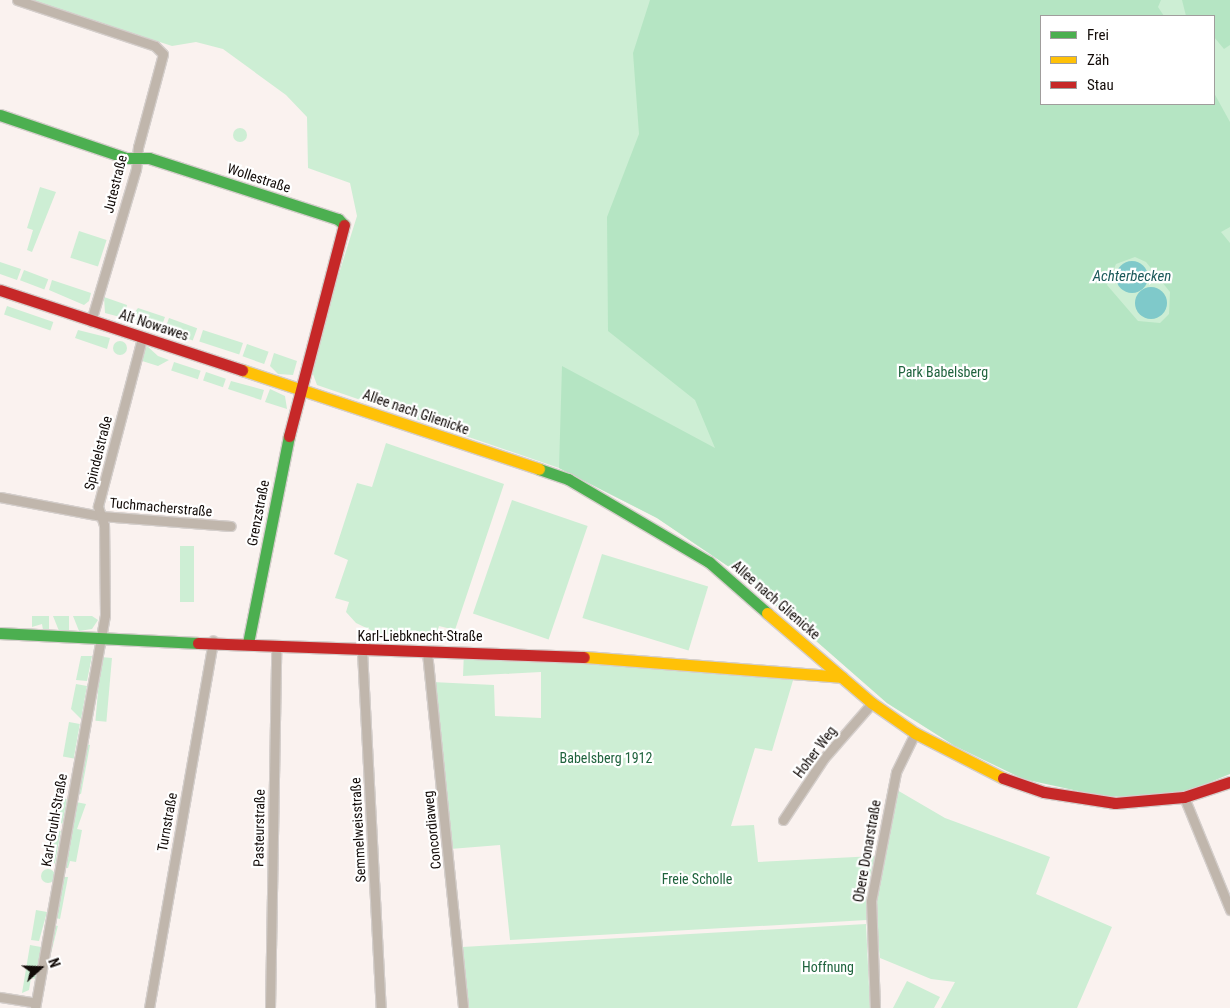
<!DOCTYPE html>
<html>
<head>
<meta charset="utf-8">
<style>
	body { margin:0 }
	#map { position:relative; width:1230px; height:1008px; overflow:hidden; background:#faf2ef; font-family:"Roboto Condensed",sans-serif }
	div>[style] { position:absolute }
	.green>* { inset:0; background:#cdeed4; transform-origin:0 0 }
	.round { border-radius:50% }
	.forest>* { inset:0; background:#b5e5c3 }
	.water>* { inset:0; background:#7fc9ca }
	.roads { filter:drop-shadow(1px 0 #d4cecb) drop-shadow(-1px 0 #d4cecb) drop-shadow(0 1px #d4cecb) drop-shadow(0 -1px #d4cecb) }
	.street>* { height:9px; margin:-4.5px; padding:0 4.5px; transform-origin:4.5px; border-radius:4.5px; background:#c0b6ac }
	.fast>* { height:11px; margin:-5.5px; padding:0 5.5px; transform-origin:5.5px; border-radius:5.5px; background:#4caf50 }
	.slow>* { height:11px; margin:-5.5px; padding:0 5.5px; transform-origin:5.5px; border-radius:5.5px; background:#ffc107 }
	.jam>* { height:11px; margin:-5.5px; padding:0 5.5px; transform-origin:5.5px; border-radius:5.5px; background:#c62828 }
	span { translate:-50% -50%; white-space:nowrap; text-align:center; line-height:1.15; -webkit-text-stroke:4.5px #fff; paint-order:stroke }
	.street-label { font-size:14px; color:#120b08 }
	.park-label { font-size:14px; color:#1f633d }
	.water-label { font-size:15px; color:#1b595a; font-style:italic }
	.legend { position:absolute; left:1040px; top:15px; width:175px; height:90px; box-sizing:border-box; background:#fff; border:1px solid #a09d9c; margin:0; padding:6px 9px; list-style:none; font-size:15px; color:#120b08 }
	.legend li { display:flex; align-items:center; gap:10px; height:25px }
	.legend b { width:25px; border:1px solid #a09d9c }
	.north { position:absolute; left:15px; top:943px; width:50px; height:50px; -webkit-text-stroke:4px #fff; paint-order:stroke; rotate:70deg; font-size:14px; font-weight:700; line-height:20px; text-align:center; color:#120b08 }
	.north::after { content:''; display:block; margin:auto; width:18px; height:22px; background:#120b08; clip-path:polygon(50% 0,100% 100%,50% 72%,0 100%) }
</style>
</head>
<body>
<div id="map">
	<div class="green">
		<div style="clip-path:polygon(evenodd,31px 0,1230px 0,1230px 774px,955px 746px,887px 703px,741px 575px,657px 518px,559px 468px,317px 385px,310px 366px,357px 216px,350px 183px,308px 168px,307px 117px,286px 95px,223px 49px,196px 42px,172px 46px,31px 0,1041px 16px,1214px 16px,1214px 104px,1041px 104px,1041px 16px)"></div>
		<div class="round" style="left:233px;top:128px;width:14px;height:14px"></div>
		<div style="clip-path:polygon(40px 187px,56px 192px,32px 252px,27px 250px,33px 230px,27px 228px)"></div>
		<div style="left:79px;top:231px;width:29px;height:28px;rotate:18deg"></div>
		<div style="clip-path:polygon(0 262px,21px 269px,17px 280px,0 274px)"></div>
		<div style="left:24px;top:270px;width:26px;height:11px;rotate:21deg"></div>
		<div style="clip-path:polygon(52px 280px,91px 293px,89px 301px,84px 305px,49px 290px)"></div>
		<div style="clip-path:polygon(104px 297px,127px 305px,126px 311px,120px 317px,105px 313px)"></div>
		<div style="left:7px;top:306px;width:49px;height:9px;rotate:19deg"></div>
		<div style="clip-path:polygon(138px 308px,165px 317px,161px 328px,130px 318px)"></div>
		<div style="left:169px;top:318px;width:30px;height:13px;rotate:20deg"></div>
		<div style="clip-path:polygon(78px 330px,110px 338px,107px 349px,75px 338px)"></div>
		<div style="left:203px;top:330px;width:42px;height:12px;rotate:18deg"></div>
		<div class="round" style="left:113px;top:341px;width:14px;height:14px"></div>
		<div style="left:247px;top:344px;width:23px;height:13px;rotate:20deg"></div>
		<div style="clip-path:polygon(147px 346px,158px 356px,169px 360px,158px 366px,139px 360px)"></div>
		<div style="clip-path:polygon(274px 353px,297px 361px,293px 375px,278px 374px,270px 366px)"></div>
		<div style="left:174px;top:362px;width:28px;height:9px;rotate:18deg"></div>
		<div style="left:206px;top:372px;width:21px;height:9px;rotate:19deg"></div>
		<div style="clip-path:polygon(231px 381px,264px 390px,261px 400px,228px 389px)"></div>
		<div style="clip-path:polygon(270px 389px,285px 396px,287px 409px,265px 402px)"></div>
		<div style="clip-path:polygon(386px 443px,504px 484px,455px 630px,439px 626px,434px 642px,399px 635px,395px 629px,394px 635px,379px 634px,356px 623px,346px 612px,349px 602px,335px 598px,348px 560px,334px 554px,357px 483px,372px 487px)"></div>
		<div style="left:512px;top:500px;width:80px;height:120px;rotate:19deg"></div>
		<div style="left:180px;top:546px;width:14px;height:56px"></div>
		<div style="left:602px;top:554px;width:111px;height:67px;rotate:17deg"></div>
		<div style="clip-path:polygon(32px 616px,49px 616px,49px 630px,43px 630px,42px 624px,32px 627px)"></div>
		<div style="clip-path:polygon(53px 616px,69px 616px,69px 630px,59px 631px)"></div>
		<div style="clip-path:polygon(73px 616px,92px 616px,98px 620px,92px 629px,79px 631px)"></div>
		<div style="clip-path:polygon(464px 651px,794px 677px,772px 751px,755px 748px,731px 826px,754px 825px,758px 862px,875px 856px,866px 893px,867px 920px,510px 940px,500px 845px,450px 849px,432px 682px,494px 685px,495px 716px,541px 718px,541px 672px,463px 676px)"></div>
		<div style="clip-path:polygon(81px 656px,92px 656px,87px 681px,76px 680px)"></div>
		<div style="left:101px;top:657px;width:11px;height:64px;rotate:5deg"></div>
		<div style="clip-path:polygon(76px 684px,87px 686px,81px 719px,71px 709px)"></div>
		<div style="left:69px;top:722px;width:11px;height:35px;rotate:10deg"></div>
		<div style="clip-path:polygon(85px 744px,90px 745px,81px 794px,77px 793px)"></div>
		<div style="clip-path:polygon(897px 790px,945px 818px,1050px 857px,1036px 894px,1112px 927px,1077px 1008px,941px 1008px,955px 982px,931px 979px,880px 958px,874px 907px)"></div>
		<div style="left:56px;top:797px;width:11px;height:25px;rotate:10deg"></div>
		<div style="clip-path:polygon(76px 802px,86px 804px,77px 829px,82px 830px,76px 862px,70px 861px,68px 868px,65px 868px)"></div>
		<div style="left:50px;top:829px;width:11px;height:33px;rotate:10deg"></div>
		<div class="round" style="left:41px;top:869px;width:14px;height:14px"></div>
		<div style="clip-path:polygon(63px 877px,68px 877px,60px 919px,56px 918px)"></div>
		<div style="clip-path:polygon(36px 910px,47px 912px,39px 941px,31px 940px)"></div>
		<div style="clip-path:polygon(866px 924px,870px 1008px,461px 1008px,467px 1007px,462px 947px)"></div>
		<div style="left:54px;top:925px;width:4px;height:50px;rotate:14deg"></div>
		<div style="clip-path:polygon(30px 945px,41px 947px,36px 979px,31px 978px,29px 990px,22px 993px)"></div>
		<div style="clip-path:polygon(907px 981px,940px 997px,934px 1008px,893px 1008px)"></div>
	</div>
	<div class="forest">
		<div style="clip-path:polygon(evenodd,650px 0,1161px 0,1158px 7px,1164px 16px,1041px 16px,1041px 104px,1214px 104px,1214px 93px,1230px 122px,1230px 227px,1221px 232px,1230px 243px,1230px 774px,1191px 790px,1135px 797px,1101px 796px,1023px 779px,955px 746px,887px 703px,741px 575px,657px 518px,559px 468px,562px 366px,715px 448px,695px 400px,608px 331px,607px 217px,639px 134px,633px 53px,650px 0,1135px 257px,1146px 262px,1170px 292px,1169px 314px,1160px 323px,1138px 321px,1107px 285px,1116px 264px,1135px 257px)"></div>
		<div style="clip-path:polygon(1182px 0,1230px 0,1230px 45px,1224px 49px,1214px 37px,1214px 16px,1186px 16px)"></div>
	</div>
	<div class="water">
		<div class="round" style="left:1116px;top:261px;width:32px;height:32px"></div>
		<div class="round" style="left:1135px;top:287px;width:32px;height:32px"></div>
	</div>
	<div class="roads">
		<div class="street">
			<div style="left:17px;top:0;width:145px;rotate:18.4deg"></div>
			<div style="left:155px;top:46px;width:11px;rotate:45deg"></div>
			<div style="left:163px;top:54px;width:96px;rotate:105deg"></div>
			<div style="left:138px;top:147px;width:22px;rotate:95deg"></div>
			<div style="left:136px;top:169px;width:159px;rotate:106.5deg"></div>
			<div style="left:0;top:497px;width:103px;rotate:10.7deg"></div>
			<div style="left:101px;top:516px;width:130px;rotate:4.4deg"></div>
			<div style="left:362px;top:651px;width:358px;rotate:87deg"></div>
			<div style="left:427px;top:652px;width:356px;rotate:84.2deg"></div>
			<div style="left:1184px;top:797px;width:122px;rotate:67.8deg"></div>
			<div style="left:783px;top:820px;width:74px;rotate:-56.5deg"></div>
			<div style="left:824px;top:758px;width:73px;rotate:-48.9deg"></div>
			<div style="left:0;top:997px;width:36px;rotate:9deg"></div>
			<div style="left:35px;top:1008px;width:399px;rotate:-79.9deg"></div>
			<div style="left:105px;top:615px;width:90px;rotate:-90.6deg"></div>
			<div style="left:104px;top:525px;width:20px;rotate:-108deg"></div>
			<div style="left:98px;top:506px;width:174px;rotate:-75.3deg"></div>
			<div style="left:149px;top:1008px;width:373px;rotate:-80.1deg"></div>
			<div style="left:270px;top:1008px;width:360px;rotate:-89deg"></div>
			<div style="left:875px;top:1008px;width:107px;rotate:-92.1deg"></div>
			<div style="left:871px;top:901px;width:131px;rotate:-79deg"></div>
			<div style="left:896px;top:772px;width:43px;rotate:-64deg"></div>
		</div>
		<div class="fast">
			<div style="left:0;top:115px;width:133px;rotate:18.8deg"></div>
			<div style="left:126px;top:158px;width:23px"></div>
			<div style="left:149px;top:158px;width:199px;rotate:17.9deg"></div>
			<div style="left:338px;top:219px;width:8px;rotate:45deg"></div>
			<div style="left:539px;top:469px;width:31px;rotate:19deg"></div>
			<div style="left:568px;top:479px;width:164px;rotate:30.5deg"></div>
			<div style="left:709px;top:562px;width:77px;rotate:41.3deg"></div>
			<div style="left:0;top:633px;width:198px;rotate:2.9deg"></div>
			<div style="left:248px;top:643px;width:211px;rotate:-78.8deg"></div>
		</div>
		<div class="slow">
			<div style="left:242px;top:370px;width:313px;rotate:18.4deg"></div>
			<div style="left:767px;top:613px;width:138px;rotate:40.6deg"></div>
			<div style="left:872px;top:703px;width:52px;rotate:34.9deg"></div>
			<div style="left:915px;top:733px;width:99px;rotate:27.1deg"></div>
			<div style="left:584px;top:657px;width:258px;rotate:4.4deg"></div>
		</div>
		<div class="jam">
			<div style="left:0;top:290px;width:255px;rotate:18.3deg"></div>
			<div style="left:289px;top:436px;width:218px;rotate:-75.4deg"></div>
			<div style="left:198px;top:643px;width:386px;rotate:2.1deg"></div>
			<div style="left:1003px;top:778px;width:43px;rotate:18.9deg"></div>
			<div style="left:1044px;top:792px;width:72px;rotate:8.8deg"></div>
			<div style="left:1115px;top:803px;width:69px;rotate:-5deg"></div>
			<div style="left:1184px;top:797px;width:48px;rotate:-18.1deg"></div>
		</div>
	</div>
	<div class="street-label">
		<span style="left:259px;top:178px;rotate:18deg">Wollestraße</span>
		<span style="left:115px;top:184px;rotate:-76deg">Jutestraße</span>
		<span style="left:154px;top:325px;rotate:18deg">Alt Nowawes</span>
		<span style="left:416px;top:412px;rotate:19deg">Allee nach Glienicke</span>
		<span style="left:98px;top:453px;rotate:-76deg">Spindelstraße</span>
		<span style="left:161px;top:507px;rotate:5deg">Tuchmacherstraße</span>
		<span style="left:258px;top:513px;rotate:-79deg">Grenzstraße</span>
		<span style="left:776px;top:600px;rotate:41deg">Allee nach Glienicke</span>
		<span style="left:420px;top:636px">Karl-Liebknecht-Straße</span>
		<span style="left:815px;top:752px;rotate:-53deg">Hoher Weg</span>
		<span style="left:54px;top:820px;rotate:-80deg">Karl-Gruhl-Straße</span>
		<span style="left:167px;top:822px;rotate:-80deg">Turnstraße</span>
		<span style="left:259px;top:828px;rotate:-89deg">Pasteurstraße</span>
		<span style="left:358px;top:830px;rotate:-93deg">Semmelweisstraße</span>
		<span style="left:432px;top:830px;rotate:-96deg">Concordiaweg</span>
		<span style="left:867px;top:851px;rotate:-80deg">Obere Donarstraße</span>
	</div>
	<div class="park-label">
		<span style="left:943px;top:372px">Park Babelsberg</span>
		<span style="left:606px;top:758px">Babelsberg 1912</span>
		<span style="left:697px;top:879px">Freie Scholle</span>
		<span style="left:828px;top:967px">Hoffnung</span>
	</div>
	<div class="water-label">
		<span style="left:1132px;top:277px">Achterbecken</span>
	</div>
	<ul class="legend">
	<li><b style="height:6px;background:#4caf50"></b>Frei</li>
	<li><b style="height:6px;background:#ffc107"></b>Zäh</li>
	<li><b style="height:6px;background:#c62828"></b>Stau</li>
	</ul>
	<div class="north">N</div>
</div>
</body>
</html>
